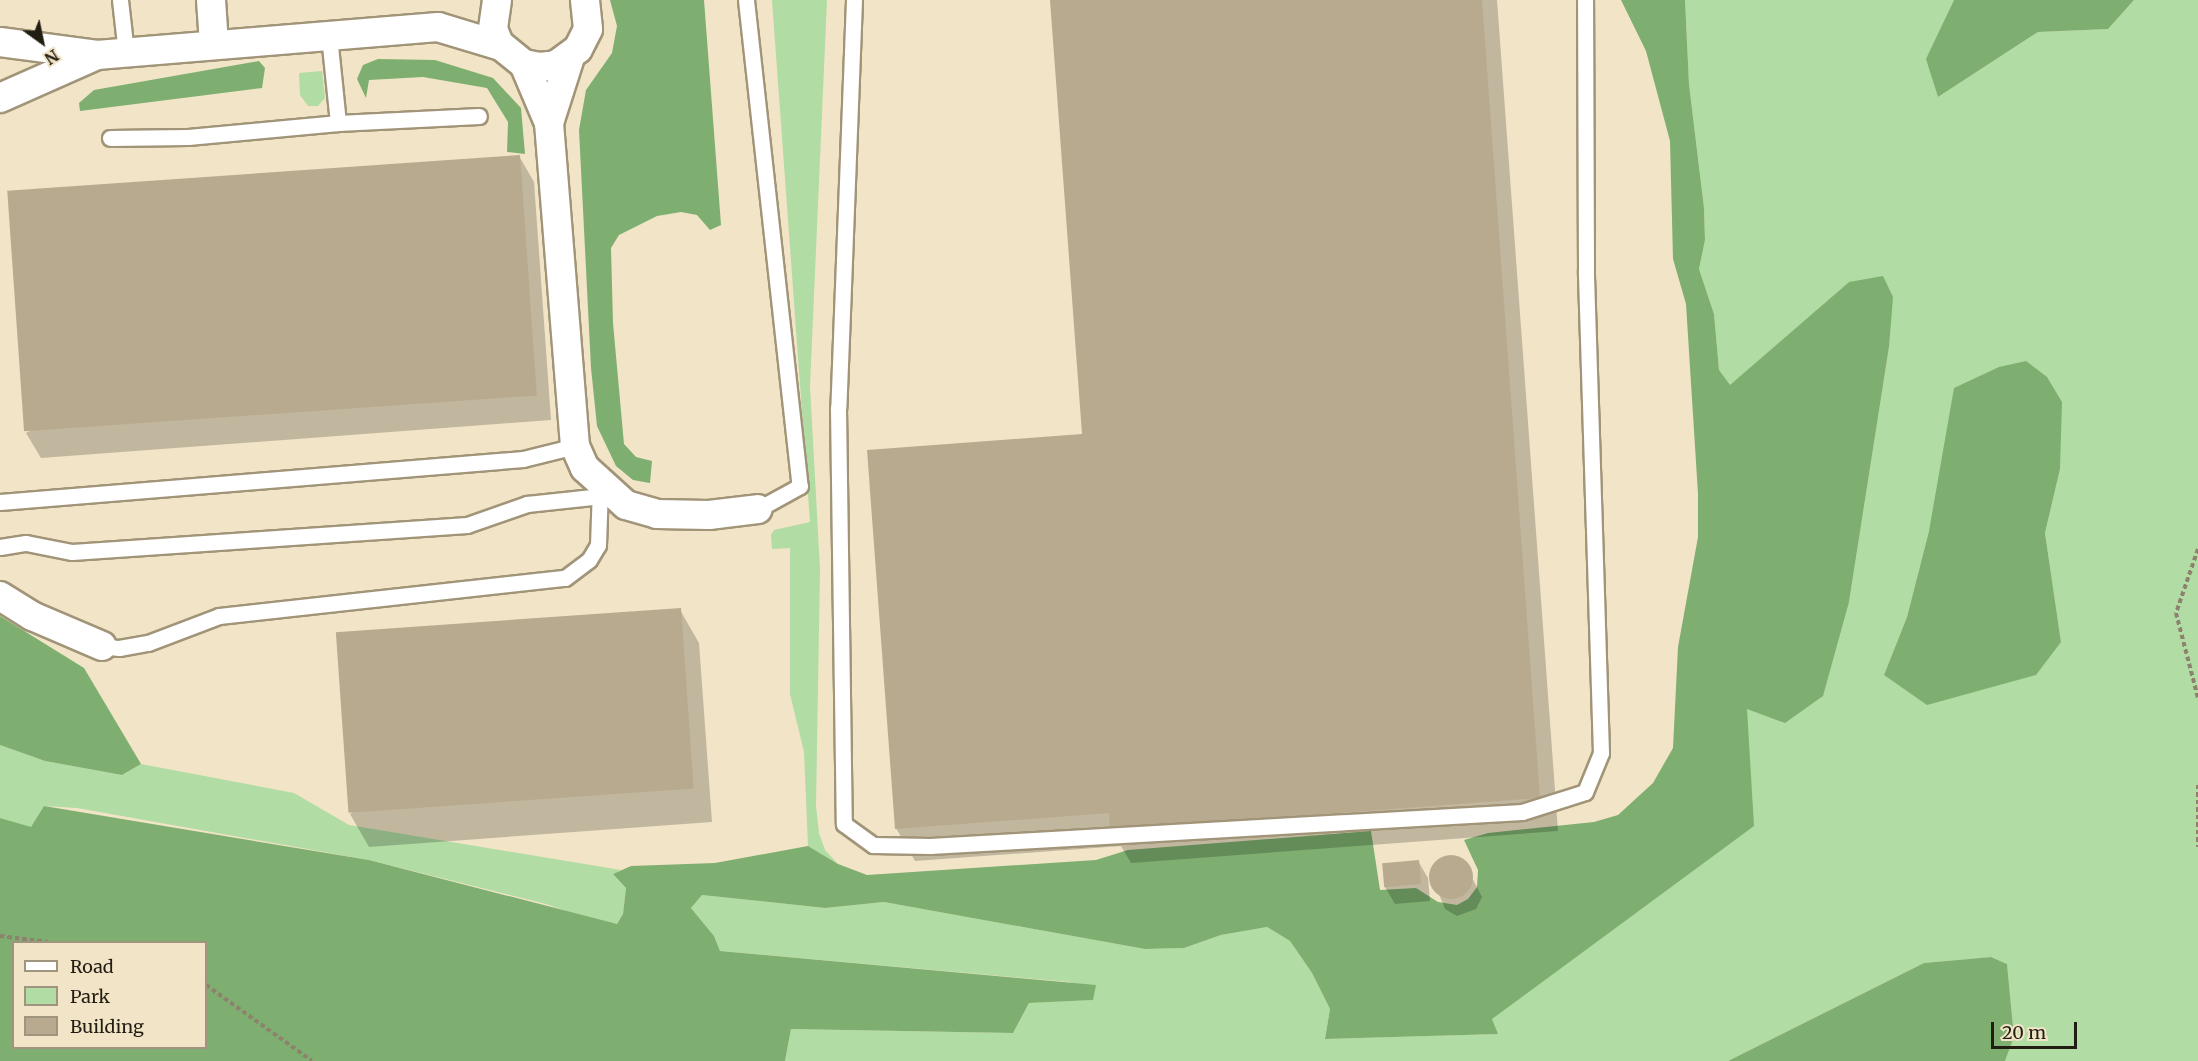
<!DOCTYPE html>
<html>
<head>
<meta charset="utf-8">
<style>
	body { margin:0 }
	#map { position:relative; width:2198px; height:1061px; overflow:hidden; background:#f2e4c6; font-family:Merriweather,serif }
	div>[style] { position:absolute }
	.green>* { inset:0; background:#b1dca4 }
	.forest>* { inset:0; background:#7eaf70 }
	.shadow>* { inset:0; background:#0003 }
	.building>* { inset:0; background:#b8aa8e; transform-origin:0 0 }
	.round { border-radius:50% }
	.path>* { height:4px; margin-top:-2px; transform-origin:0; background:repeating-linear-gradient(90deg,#8c826e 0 4.5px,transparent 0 7.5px) }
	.roads { filter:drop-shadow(2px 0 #a19478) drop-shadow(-2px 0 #a19478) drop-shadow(0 2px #a19478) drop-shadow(0 -2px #a19478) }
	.service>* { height:15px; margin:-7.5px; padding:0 7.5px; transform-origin:7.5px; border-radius:7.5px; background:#fff }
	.minor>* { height:28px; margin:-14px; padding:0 14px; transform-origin:14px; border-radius:14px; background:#fff }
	span { translate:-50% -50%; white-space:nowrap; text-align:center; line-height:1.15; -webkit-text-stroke:4.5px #f2e4c6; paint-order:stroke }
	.legend { position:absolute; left:12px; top:941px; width:195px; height:108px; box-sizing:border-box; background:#f2e4c6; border:2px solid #9f947e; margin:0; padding:8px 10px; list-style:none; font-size:18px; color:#221d13 }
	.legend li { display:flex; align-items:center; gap:12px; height:30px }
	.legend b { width:30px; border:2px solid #9f947e }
	.north { position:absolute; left:12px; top:12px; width:60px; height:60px; -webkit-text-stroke:4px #f2e4c6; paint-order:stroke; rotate:147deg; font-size:16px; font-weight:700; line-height:24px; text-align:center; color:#221d13 }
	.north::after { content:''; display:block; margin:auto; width:21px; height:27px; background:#221d13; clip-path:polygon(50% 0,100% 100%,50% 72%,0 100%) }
	.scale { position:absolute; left:1991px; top:1022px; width:86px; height:27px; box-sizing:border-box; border:3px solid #221d13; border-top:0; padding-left:8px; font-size:18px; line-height:21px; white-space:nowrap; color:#221d13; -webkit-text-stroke:4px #f2e4c6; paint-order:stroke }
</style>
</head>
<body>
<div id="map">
	<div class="green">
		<div style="clip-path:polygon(772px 0,827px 0,810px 386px,820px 569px,816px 806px,819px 833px,825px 850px,838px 864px,808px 846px,804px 752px,790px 694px,790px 548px,772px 549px,771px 535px,774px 530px,810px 522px)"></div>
		<div style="clip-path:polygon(evenodd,1685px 0,1954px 0,1927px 59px,1938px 97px,2038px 32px,2108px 29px,2134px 0,2198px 0,2198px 1061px,2005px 1061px,2014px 1037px,2007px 964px,1991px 957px,1924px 963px,1728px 1061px,785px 1061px,791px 1029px,1013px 1033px,1029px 1003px,1092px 1000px,1070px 982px,720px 951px,714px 936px,691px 908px,702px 895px,825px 908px,884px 902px,1145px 949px,1184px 948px,1221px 935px,1267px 927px,1290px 941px,1312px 973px,1330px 1009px,1325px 1039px,1497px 1034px,1492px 1019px,1747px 708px,1849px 602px,1889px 347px,1849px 282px,1730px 386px,1719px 371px,1714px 314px,1699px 269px,1705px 240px,1704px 208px,1689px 84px,1685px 0,2060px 469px,2045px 533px,2061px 642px,1884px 675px,1907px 617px,1929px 531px,2060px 469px)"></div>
		<div style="clip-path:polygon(322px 71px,325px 98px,318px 106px,308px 106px,300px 95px,299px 73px)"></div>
		<div style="clip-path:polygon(0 745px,45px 761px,122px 775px,141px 764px,294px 793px,349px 825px,621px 870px,613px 874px,626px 888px,623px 914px,617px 924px,594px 921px,546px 904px,369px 860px,77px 808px,44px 806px,31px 828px,0 818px)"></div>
	</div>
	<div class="forest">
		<div style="clip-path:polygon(610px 0,704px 0,721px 225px,710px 230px,697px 215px,681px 212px,657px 216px,619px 235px,611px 248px,613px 323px,624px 444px,636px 457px,652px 461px,650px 483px,633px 480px,616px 466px,597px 426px,591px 368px,579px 130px,586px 90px,612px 53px,617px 26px)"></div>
		<div style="clip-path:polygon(evenodd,1621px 0,1685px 0,1689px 84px,1704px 208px,1705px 240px,1699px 269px,1714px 314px,1719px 370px,1730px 385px,1849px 282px,1883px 276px,1893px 297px,1889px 347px,1849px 602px,1823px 696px,1785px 723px,1747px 709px,1754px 826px,1492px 1019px,1498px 1034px,1325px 1039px,1330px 1009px,1312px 973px,1290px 941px,1267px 927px,1221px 935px,1184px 948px,1145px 949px,884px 902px,825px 908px,702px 895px,691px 908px,714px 936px,720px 951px,1096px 985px,1093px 1000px,1029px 1003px,1013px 1033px,791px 1029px,785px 1061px,0 1061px,0 818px,31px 827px,44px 806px,369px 860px,617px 924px,623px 914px,626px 888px,613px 874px,631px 866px,715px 863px,808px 846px,838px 864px,867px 875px,1096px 860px,1128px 850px,1371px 831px,1380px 890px,1416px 888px,1438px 902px,1457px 905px,1468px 899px,1477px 887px,1478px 870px,1464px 840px,1488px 833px,1594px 822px,1618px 815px,1653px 783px,1673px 748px,1678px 647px,1698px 537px,1698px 494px,1686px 304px,1673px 259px,1670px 141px,1646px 51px,1621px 0,14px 942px,206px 942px,206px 1048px,14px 1048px,14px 942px)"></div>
		<div style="clip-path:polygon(1954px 0,2134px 0,2108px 29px,2038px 32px,1938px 97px,1926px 59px)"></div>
		<div style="clip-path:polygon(378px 59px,435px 60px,493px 78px,521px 108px,525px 154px,507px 152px,508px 122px,487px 88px,423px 77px,369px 80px,366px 98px,357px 79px,363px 65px)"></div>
		<div style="clip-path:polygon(259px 61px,265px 68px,262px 88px,80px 111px,79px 103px,94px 90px)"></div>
		<div style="clip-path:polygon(2026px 361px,2047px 377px,2062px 402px,2060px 469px,2045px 533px,2061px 642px,2036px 675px,1927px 705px,1884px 675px,1907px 617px,1929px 531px,1954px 388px,1999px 367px)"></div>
		<div style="clip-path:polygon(0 616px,84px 668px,141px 764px,122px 775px,45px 761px,0 745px)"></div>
		<div style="clip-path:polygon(1991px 957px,2007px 964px,2014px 1037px,2005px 1061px,1728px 1061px,1924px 963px)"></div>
	</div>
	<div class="shadow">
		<div style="clip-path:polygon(1051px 0,1497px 0,1558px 831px,1131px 863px,1121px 846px,915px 861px,896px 828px,1083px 435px)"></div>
		<div style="clip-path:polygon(519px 156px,534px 182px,551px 420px,41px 458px,26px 433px)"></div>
		<div style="clip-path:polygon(680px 610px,699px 643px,712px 822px,369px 847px,350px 814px)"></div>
		<div style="clip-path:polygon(1451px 856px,1463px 860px,1482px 897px,1476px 909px,1457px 916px,1445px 909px,1430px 872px,1438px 860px)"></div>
		<div style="clip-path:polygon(1418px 861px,1428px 878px,1430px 901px,1395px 904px,1385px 887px)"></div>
	</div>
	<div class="building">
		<div style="clip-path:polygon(1050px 0,1482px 0,1540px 798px,1110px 830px,1109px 813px,895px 829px,867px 450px,1082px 434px)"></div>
		<div style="left:520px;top:155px;width:241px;height:514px;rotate:86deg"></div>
		<div style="left:681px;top:608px;width:181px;height:346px;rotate:86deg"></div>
		<div class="round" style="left:1429px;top:855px;width:44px;height:44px"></div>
		<div style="left:1419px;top:860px;width:24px;height:37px;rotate:85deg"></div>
	</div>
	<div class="path">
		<div style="left:2198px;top:549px;width:68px;rotate:109deg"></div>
		<div style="left:2176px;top:613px;width:88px;rotate:75.5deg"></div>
		<div style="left:2198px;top:785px;width:62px;rotate:90deg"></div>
		<div style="left:0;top:936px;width:48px;rotate:7.1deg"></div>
		<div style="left:206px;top:985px;width:130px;rotate:35.6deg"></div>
	</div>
	<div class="roads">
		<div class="service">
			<div style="left:120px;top:0;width:53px;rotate:83.5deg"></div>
			<div style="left:746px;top:0;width:489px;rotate:83.7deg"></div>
			<div style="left:800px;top:486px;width:48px;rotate:151.3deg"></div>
			<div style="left:854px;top:0;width:408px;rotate:92.2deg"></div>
			<div style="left:838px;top:408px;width:416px;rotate:89.2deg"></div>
			<div style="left:844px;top:824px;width:36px;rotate:36deg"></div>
			<div style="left:873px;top:845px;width:57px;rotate:1deg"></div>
			<div style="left:930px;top:846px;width:593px;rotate:-3.29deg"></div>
			<div style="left:1522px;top:812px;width:66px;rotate:-17.6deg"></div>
			<div style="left:1585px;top:792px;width:42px;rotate:-67.7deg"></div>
			<div style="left:1601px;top:753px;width:483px;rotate:-91.8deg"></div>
			<div style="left:1586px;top:270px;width:270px;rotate:-90.2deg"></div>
			<div style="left:338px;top:123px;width:141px;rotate:-2.8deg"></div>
			<div style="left:110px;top:138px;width:78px;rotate:-0.7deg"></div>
			<div style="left:188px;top:137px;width:151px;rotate:-5.3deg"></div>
			<div style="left:338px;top:123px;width:87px;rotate:-95.9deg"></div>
			<div style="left:0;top:502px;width:525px;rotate:-4.7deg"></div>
			<div style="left:523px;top:459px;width:54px;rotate:-14deg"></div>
			<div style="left:0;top:547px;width:26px;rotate:-9deg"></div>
			<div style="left:26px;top:543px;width:47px;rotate:11.1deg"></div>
			<div style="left:72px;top:552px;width:396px;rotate:-3.9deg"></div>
			<div style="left:467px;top:525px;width:64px;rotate:-19.3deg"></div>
			<div style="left:527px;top:504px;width:75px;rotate:-6.1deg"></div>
			<div style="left:102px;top:646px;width:17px;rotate:7deg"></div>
			<div style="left:119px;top:648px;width:29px;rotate:-10deg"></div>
			<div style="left:148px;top:643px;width:76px;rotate:-20.8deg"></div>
			<div style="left:219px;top:616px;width:348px;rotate:-6.3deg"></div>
			<div style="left:565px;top:578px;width:30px;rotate:-37deg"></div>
			<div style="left:589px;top:560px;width:17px;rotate:-59deg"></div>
			<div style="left:598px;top:545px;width:58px;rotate:-88deg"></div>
		</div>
		<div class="minor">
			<div style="left:211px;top:0;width:44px;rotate:86.1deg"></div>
			<div style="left:497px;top:0;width:29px;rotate:98deg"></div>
			<div style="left:493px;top:29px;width:16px;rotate:68deg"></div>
			<div style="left:499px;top:44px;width:32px;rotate:39deg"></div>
			<div style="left:524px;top:64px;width:16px;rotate:11deg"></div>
			<div style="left:540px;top:67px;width:16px;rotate:-7deg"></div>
			<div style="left:556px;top:65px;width:27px;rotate:-36deg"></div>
			<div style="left:578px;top:49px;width:22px;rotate:-63deg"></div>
			<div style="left:588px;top:29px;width:29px;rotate:-96deg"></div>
			<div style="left:0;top:42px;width:98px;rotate:7.6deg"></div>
			<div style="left:97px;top:55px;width:342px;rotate:-4.7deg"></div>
			<div style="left:438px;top:27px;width:66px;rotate:16.8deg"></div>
			<div style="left:524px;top:64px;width:64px;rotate:67deg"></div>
			<div style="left:549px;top:123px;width:324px;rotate:85.4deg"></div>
			<div style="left:575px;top:446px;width:24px;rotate:66deg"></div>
			<div style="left:585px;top:468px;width:55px;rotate:42.1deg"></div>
			<div style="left:626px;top:505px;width:32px;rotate:16deg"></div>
			<div style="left:657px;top:514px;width:52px;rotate:1.1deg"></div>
			<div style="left:709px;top:515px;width:49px;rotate:-7deg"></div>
			<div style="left:0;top:98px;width:104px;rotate:-23.9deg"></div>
			<div style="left:549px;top:123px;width:69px;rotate:-72.3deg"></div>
			<div style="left:0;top:596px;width:38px;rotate:32deg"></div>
			<div style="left:32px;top:616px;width:76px;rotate:23.2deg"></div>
		</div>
	</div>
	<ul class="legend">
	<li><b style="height:8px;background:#fff"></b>Road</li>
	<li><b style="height:16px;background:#b1dca4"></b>Park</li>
	<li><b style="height:16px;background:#b8aa8e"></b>Building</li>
	</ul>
	<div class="north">N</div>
	<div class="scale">20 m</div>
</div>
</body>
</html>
